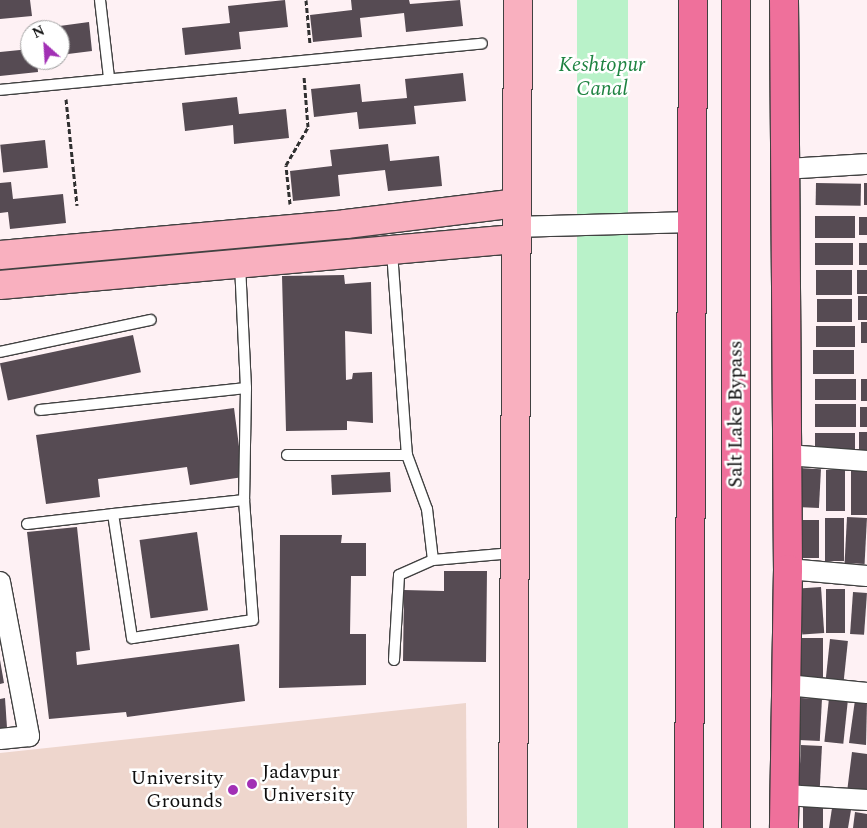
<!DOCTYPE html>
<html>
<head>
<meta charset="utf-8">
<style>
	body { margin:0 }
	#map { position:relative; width:867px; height:828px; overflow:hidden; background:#fef1f4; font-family:Spectral,serif }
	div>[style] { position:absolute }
	.pitch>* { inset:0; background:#eed6cd }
	.water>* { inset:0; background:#b9f2c9; transform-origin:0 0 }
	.building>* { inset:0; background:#564b53; transform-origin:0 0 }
	.path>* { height:3px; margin-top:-1.5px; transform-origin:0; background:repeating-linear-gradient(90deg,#303030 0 5px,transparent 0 7.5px) }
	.roads { filter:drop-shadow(1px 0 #414141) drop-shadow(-1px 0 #414141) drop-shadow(0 1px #414141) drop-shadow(0 -1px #414141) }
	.lane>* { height:10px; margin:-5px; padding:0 5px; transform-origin:5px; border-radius:5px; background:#fff }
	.street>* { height:20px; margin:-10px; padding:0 10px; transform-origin:10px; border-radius:10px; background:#fff }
	.secondary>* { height:28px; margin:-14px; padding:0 14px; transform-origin:14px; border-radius:14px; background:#f9b0bf }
	.primary>* { height:28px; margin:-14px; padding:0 14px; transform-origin:14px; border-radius:14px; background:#ef709b }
	.dots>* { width:14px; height:14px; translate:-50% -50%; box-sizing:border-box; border:2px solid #fff; border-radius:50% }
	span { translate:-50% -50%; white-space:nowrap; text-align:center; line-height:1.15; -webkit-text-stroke:5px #fff; paint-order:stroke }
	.street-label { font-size:20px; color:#0e0e0e }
	.poi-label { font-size:20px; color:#0e0e0e }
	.left { translate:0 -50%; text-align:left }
	.right { translate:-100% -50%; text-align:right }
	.water-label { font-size:21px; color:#1e8341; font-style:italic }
	.north { position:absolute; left:20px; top:20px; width:50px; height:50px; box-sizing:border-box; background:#fff; border:1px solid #9f9f9f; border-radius:50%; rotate:334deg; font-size:14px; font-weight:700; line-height:20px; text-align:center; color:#0e0e0e }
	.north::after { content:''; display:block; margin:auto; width:18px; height:22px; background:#a230b5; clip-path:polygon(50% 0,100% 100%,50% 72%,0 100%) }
</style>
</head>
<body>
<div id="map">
	<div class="pitch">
		<div style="clip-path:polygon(466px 703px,467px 828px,0 828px,0 753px)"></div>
	</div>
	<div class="water">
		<div style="left:577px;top:0;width:51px;height:828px"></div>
	</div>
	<div class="building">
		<div style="clip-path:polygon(0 0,30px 0,32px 16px,0 19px)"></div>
		<div style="clip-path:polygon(285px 0,288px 27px,239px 32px,241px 49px,185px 55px,182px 28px,230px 23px,228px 6px)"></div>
		<div style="clip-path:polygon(351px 0,409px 0,410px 4px,460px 0,463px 26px,406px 32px,404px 13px,360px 18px,362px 37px,313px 42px,310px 15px,352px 10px)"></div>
		<div style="clip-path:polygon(89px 22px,92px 51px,60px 55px,60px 30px,30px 30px)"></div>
		<div style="clip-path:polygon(30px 49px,30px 60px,37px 60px,38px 72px,0 76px,0 52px)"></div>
		<div style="clip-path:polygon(463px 73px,466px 101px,414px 106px,416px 124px,359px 129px,357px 112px,314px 117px,311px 89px,360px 84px,362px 102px,407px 98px,405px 79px)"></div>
		<div style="clip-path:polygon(237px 97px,239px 114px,286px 109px,289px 138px,234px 144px,233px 125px,185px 131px,182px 103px)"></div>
		<div style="left:45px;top:140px;width:28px;height:45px;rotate:84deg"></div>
		<div style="clip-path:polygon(388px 144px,390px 161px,439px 156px,442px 186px,388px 191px,385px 170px,338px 175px,340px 196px,293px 201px,290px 171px,332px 166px,330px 150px)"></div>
		<div style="clip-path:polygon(11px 182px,13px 199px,63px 194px,66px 223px,10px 229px,8px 212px,0 213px,0 183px)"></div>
		<div style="left:816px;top:183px;width:45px;height:22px;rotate:1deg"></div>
		<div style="left:864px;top:183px;width:3px;height:22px"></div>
		<div style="left:815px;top:216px;width:40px;height:22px"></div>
		<div style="left:859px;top:217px;width:8px;height:18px"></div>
		<div style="left:815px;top:243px;width:38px;height:22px"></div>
		<div style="left:859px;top:243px;width:8px;height:22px"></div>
		<div style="left:852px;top:270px;width:25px;height:36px;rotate:90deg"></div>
		<div style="left:857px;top:270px;width:10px;height:24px"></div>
		<div style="clip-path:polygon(344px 275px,345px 284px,371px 282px,372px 334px,345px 331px,346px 380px,352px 379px,353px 373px,372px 372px,373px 423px,347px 421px,347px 430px,286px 431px,282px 276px)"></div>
		<div style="left:858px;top:296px;width:9px;height:24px"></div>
		<div style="left:817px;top:299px;width:35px;height:23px"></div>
		<div style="left:861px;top:322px;width:6px;height:21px"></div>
		<div style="left:816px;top:326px;width:39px;height:21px"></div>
		<div style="left:133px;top:335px;width:38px;height:136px;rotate:78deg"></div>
		<div style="left:813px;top:350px;width:41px;height:24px"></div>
		<div style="left:815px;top:379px;width:41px;height:21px"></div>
		<div style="left:861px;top:379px;width:6px;height:22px"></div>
		<div style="left:815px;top:404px;width:41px;height:23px"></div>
		<div style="left:860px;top:407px;width:7px;height:20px"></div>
		<div style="clip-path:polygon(234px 408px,243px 477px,190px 485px,187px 467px,98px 479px,100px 497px,46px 504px,36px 435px)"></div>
		<div style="left:859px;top:432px;width:8px;height:19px"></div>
		<div style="left:815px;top:433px;width:40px;height:19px"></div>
		<div style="left:799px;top:468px;width:22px;height:39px;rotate:3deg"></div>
		<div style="left:826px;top:470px;width:19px;height:41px"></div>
		<div style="left:851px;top:471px;width:16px;height:44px"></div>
		<div style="left:390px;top:472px;width:20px;height:59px;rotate:87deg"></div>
		<div style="left:847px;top:517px;width:20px;height:46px;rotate:3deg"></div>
		<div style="left:825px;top:518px;width:19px;height:43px"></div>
		<div style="left:800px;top:520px;width:19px;height:38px"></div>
		<div style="clip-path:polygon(77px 527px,90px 650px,76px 652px,77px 665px,239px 644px,245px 701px,127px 717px,126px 712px,49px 719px,27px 532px)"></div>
		<div style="left:197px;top:532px;width:79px;height:58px;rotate:82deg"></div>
		<div style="clip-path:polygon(280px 535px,342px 535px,341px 543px,366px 543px,366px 576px,351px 576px,350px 634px,366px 634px,366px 685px,279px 688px)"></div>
		<div style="clip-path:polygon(444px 571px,487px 571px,486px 662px,403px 661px,404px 590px,444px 591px)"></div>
		<div style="left:821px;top:587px;width:46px;height:22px;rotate:86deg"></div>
		<div style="left:845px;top:589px;width:44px;height:19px;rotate:90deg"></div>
		<div style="left:853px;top:592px;width:14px;height:42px;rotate:4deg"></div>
		<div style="left:800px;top:638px;width:23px;height:44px"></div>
		<div style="left:830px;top:639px;width:18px;height:40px;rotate:6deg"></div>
		<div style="clip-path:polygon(0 660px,4px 683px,0 684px)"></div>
		<div style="clip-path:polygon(5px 698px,7px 728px,0 729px,0 699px)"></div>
		<div style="left:801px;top:698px;width:21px;height:42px;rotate:3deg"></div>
		<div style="left:829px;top:698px;width:19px;height:44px;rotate:6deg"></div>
		<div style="clip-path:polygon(855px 700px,867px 702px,866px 745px,849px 743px)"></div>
		<div style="left:801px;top:745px;width:21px;height:46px;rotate:3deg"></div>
		<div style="clip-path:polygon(852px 752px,867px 754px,867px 794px,847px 792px)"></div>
		<div style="left:803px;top:807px;width:20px;height:21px"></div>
		<div style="clip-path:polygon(832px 808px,851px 810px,848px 828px,829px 828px)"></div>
		<div style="clip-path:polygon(855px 812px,867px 814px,867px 828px,853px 828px)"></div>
	</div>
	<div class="path">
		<div style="left:306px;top:0;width:44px;rotate:84.8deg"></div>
		<div style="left:66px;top:99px;width:107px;rotate:84.1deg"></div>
		<div style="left:290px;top:204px;width:39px;rotate:-96deg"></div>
		<div style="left:286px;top:165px;width:44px;rotate:-59.9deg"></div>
		<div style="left:308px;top:127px;width:51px;rotate:-94.5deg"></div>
	</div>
	<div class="roads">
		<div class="lane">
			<div style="left:100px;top:0;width:79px;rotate:83.4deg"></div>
			<div style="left:0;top:90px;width:484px;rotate:-5.5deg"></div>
			<div style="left:392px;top:252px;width:204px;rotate:85.8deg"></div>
			<div style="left:240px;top:265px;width:123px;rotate:87.2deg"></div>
			<div style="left:246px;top:388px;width:112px;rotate:91deg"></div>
			<div style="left:244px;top:500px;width:120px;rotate:85.7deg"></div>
			<div style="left:253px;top:620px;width:122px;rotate:171.5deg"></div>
			<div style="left:132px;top:638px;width:125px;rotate:-98.7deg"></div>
			<div style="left:113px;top:514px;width:132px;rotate:-6.1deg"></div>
			<div style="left:0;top:352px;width:154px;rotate:-12deg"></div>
			<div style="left:40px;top:410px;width:207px;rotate:-6.1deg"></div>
			<div style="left:287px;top:455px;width:120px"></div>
			<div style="left:407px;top:455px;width:58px;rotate:69.7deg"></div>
			<div style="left:427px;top:509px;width:51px;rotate:83.3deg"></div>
			<div style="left:27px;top:524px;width:87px;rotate:-6.6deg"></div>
			<div style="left:394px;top:660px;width:85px;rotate:-86.6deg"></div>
			<div style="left:399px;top:575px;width:37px;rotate:-24deg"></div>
			<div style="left:433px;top:560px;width:80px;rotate:-5deg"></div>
		</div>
		<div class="street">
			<div style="left:785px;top:169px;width:82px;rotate:-3.5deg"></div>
			<div style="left:515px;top:227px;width:176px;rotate:-1.6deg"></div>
			<div style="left:787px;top:455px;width:80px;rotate:4.3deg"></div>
			<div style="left:788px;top:569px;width:79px;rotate:5.1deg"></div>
			<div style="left:0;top:582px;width:157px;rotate:79.3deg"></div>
			<div style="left:29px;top:736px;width:29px;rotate:174deg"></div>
			<div style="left:787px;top:685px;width:80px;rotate:5.7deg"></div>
			<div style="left:785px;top:795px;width:82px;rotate:3.5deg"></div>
		</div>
		<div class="secondary">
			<div style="left:0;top:255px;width:347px;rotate:-5.1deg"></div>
			<div style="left:346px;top:224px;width:171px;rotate:-7deg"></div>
			<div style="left:0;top:285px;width:516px;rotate:-5.11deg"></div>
			<div style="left:513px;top:828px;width:828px;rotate:-89.65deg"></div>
		</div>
		<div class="primary">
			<div style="left:784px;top:0;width:569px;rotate:89.6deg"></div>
			<div style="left:788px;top:569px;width:259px;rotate:90.9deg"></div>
			<div style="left:689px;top:828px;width:828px;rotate:-89.72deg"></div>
			<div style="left:736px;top:828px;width:828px;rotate:-90deg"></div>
		</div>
	</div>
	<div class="dots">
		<div style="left:252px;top:784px;background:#a230b5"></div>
		<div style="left:233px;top:790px;background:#a230b5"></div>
	</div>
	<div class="street-label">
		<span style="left:736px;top:414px;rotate:-90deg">Salt Lake Bypass</span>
	</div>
	<div class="poi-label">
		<span class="left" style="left:262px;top:784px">Jadavpur<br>University</span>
		<span class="right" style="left:223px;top:790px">University<br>Grounds</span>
	</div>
	<div class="water-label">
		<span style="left:602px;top:77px">Keshtopur<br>Canal</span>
	</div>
	<div class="north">N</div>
</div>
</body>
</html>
